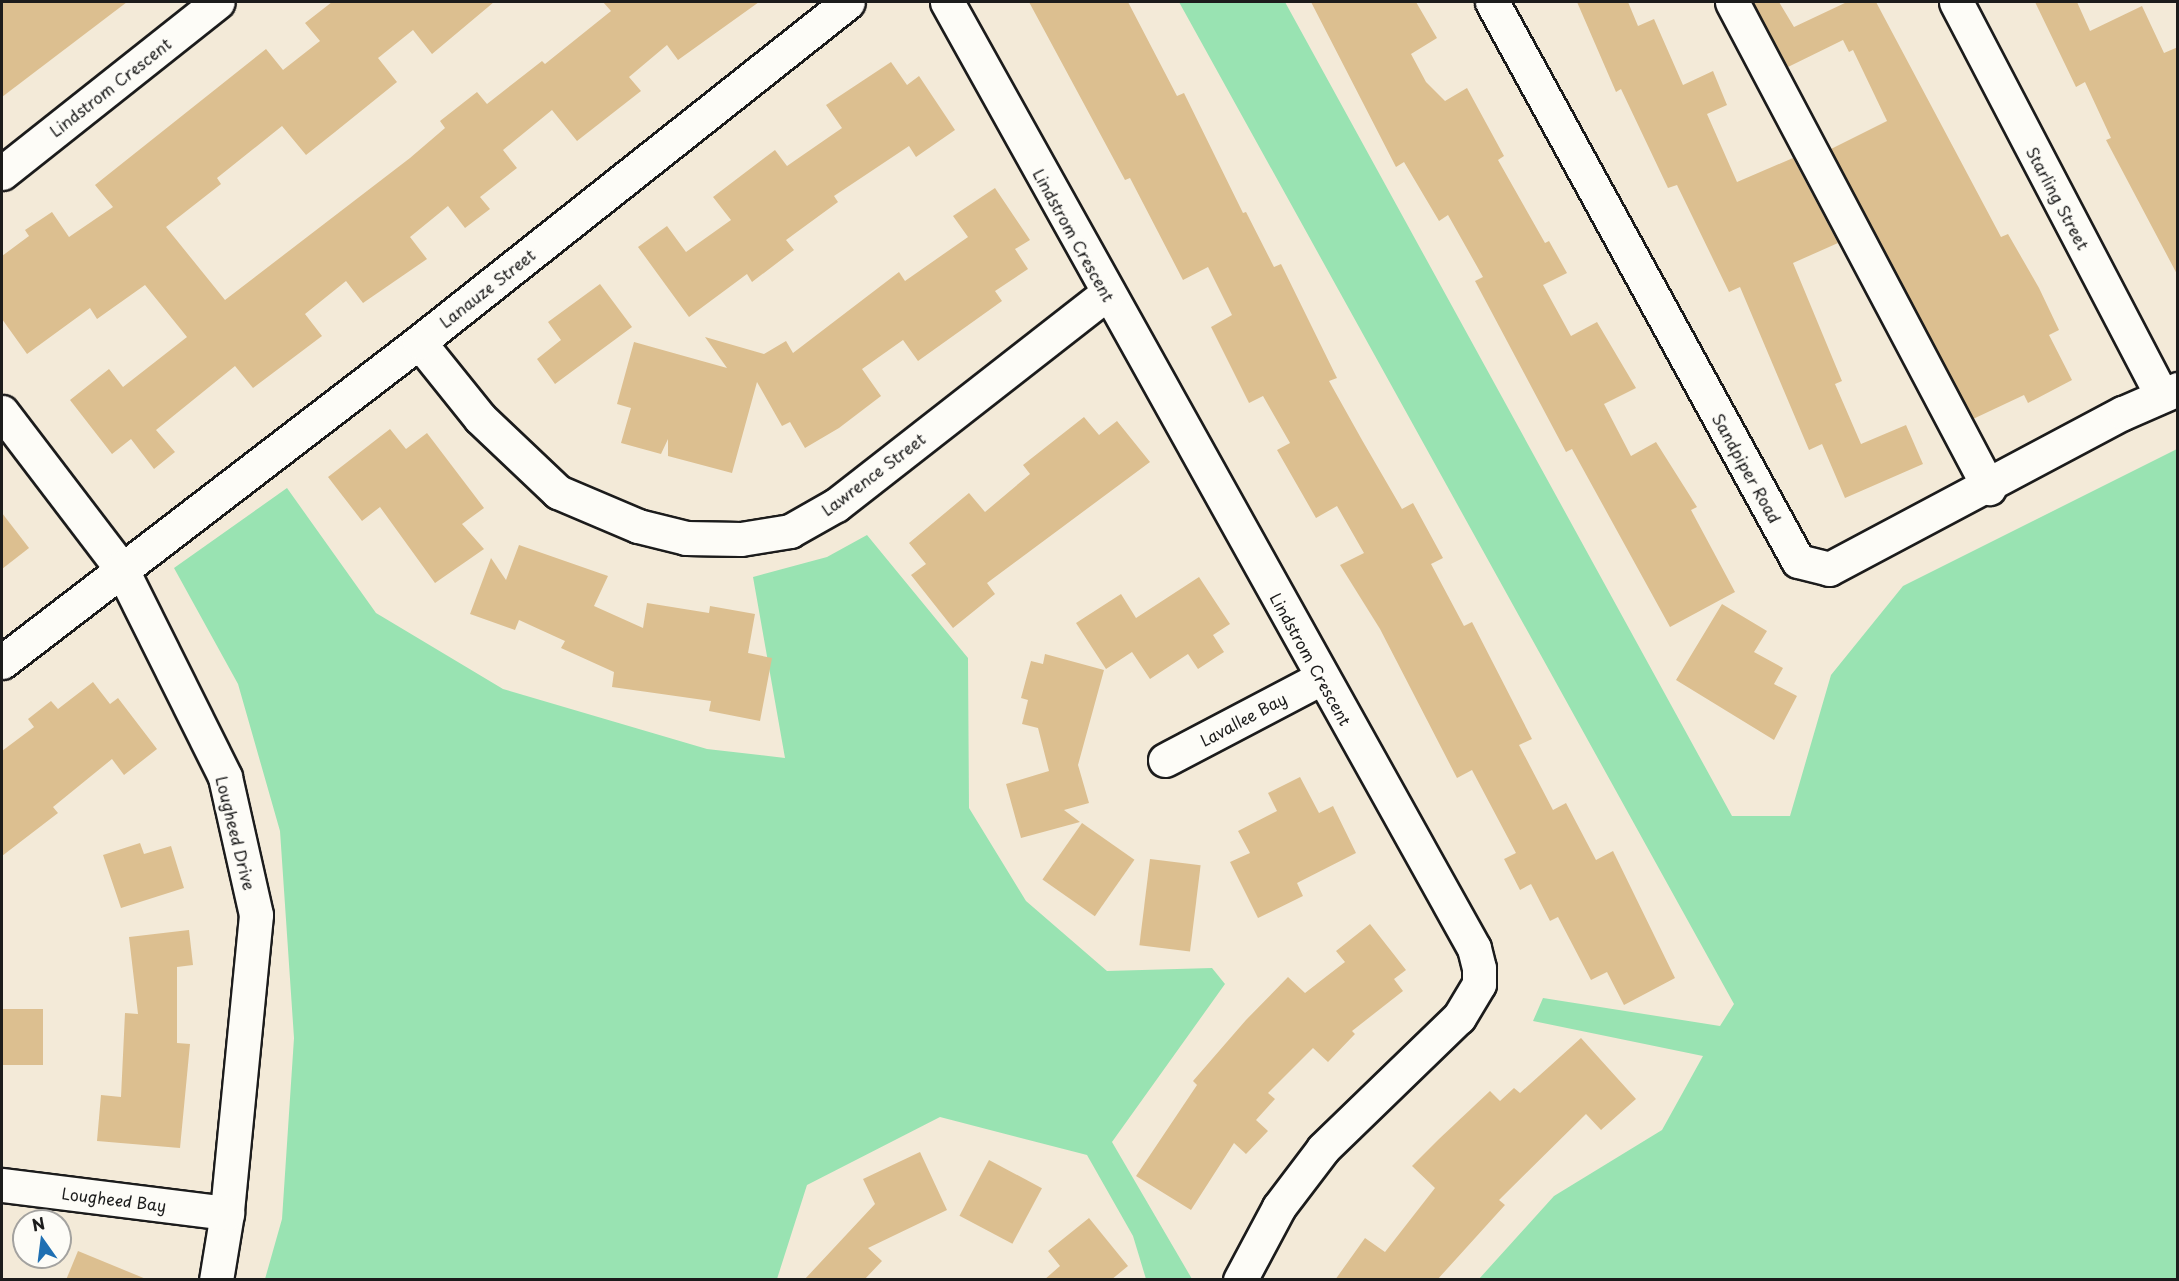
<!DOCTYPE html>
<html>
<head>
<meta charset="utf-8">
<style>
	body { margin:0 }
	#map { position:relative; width:2179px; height:1281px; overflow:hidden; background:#f3ead8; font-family:"Playpen Sans",sans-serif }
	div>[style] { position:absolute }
	.green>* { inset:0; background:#99e3b2 }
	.building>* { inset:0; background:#dcbf90; transform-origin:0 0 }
	.roads { filter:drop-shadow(2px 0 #1c1c1c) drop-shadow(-2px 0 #1c1c1c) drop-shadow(0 2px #1c1c1c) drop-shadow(0 -2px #1c1c1c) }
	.minor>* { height:33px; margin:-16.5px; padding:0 16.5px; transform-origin:16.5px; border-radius:16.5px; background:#fdfcf7 }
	span { translate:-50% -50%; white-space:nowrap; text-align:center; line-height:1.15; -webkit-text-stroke:6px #fdfcf7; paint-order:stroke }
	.street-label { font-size:16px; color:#1c1c1c }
	.frame { position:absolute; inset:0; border:3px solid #1c1c1c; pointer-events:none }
	.north { position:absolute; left:12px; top:1209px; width:60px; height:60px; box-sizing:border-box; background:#fdfcf7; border:2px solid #a3a29f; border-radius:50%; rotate:346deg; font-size:16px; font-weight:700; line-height:24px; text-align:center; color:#1c1c1c }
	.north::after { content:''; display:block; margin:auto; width:21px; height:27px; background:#1f6fb2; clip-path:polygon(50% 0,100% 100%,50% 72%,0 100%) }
</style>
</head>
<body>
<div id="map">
	<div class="green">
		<div style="clip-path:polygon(1179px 2px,1285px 2px,1732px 816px,1790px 816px,1831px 675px,1903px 586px,2177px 449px,2177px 1279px,1479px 1279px,1554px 1196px,1662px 1130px,1703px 1056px,1533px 1021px,1543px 998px,1720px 1026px,1734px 1004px)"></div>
		<div style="clip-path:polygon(287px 488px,376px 613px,503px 689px,707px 749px,785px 758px,753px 577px,827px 557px,867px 535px,968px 658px,969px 808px,1026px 901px,1107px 971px,1212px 968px,1225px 984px,1112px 1142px,1192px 1279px,1146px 1279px,1133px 1236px,1087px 1155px,940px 1117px,807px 1185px,777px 1279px,265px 1279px,282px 1219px,294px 1038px,280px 831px,238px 684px,174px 568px)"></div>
	</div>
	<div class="building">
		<div style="clip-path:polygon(2px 2px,127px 2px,2px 97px)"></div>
		<div style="clip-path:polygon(332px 2px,494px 2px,432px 54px,413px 30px,378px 58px,397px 82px,335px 132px,306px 155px,282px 126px,217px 178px,221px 184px,166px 227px,225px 300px,410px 158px,445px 128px,440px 121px,477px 92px,487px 104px,542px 61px,545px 64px,611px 11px,603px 2px,759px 2px,678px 60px,667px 45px,629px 77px,641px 91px,577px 141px,552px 110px,503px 150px,517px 168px,480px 197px,490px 209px,465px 228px,448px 206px,410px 237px,427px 259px,363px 303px,346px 281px,305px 314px,322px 336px,253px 388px,235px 366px,156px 430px,175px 452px,154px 469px,131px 439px,112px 454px,70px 400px,109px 369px,123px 387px,187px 337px,145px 285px,97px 319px,90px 308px,27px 354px,2px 319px,2px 256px,29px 236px,25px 230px,52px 212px,69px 237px,113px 207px,95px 185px,266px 49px,283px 70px,320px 41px,305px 23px)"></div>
		<div style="clip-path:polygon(1029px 2px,1128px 2px,1177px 96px,1184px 93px,1243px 213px,1246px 212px,1274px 267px,1281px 264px,1337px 378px,1329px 381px,1362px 440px,1402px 509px,1413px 503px,1443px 558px,1431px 564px,1464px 626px,1472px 622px,1532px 739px,1519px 745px,1553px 810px,1566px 803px,1596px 860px,1613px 851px,1675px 978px,1624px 1005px,1607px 972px,1591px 980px,1558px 917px,1550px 921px,1531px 884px,1520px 890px,1504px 859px,1516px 853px,1472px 770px,1457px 778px,1380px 629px,1340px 565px,1364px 553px,1337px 506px,1316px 518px,1277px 450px,1290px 443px,1263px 396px,1249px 403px,1211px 327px,1232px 315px,1208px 267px,1183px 280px,1130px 178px,1125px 180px)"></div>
		<div style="clip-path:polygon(1311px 2px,1416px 2px,1437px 38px,1411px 54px,1426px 82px,1445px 101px,1467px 88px,1504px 156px,1498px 160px,1545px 243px,1549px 241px,1567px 273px,1543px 285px,1571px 336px,1597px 322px,1636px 388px,1604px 404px,1631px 456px,1656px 442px,1697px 507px,1691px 510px,1735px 592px,1670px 627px,1572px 449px,1566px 452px,1475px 281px,1483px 277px,1448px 215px,1439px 221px,1404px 162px,1396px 167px)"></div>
		<div style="clip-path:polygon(1577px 2px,1628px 2px,1638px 26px,1654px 19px,1683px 85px,1713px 71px,1727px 105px,1707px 114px,1737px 182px,1793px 158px,1838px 243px,1793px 263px,1842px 381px,1835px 384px,1861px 444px,1906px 425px,1923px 464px,1845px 498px,1822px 444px,1809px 450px,1740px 287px,1729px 292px,1677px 185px,1668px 188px,1621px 89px,1616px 92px)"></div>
		<div style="clip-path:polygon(1753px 2px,1779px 2px,1794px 27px,1847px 2px,1876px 2px,2001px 237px,2008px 234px,2039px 288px,2059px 330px,2049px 335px,2072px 380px,2028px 403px,2024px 395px,1973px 419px,1831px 149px,1887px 121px,1853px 50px,1849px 52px,1843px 40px,1788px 67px)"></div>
		<div style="clip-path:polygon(2035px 2px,2077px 2px,2090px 31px,2142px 6px,2164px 53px,2178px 47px,2178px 276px,2106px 140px,2111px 138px,2085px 82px,2076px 87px)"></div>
		<div style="clip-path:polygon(891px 62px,907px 85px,919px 76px,955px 130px,916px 157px,909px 146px,834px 196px,838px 202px,786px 240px,794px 250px,752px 282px,747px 274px,689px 317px,638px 247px,667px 226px,686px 252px,731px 220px,713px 197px,775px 150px,787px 166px,842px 128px,826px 105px)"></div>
		<div style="clip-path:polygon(995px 188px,1030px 240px,1015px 249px,1028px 269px,995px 291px,1002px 301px,918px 361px,903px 340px,862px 369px,881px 396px,839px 428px,805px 448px,790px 422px,782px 426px,757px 382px,732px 473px,668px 456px,668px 439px,661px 454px,621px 443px,631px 408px,617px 404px,634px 342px,727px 368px,705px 337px,764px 354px,786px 341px,793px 353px,899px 272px,905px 281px,968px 237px,953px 216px)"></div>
		<div style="clip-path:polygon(600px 284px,632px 327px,555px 384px,537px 359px,561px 340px,548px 322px)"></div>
		<div style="clip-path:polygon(1084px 417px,1099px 435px,1117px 421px,1150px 462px,987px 583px,995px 594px,953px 628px,911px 575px,926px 564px,909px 543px,969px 493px,985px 512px,1030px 474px,1023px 465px)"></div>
		<div style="clip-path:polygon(390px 429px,406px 449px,427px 433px,484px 508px,462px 524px,484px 549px,435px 583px,380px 507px,362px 521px,328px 477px)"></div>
		<div style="clip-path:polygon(2px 513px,29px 548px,2px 569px)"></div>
		<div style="clip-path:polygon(519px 545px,608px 576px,594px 606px,643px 628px,647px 603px,709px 613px,710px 606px,755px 614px,748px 653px,772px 658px,760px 721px,709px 711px,711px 701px,612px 687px,614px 672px,561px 648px,565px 641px,519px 620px,515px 630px,470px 614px,491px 558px,506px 580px)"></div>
		<div style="clip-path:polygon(1199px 577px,1230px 624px,1213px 635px,1224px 652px,1198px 669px,1188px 654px,1150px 679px,1132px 652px,1106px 669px,1076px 623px,1121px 594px,1136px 618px)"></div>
		<div style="clip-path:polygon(1722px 604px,1767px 631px,1754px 652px,1783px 668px,1774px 684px,1797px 696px,1774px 740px,1676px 680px)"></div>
		<div style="clip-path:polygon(1045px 654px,1104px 670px,1078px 765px,1089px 803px,1064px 810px,1080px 822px,1021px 838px,1006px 784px,1049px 771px,1038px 728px,1022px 724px,1028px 700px,1021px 698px,1031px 661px,1043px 664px)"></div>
		<div style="clip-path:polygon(93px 682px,110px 704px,118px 698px,157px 749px,124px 775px,112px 759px,53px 807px,58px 813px,2px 856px,2px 751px,34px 727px,28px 719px,51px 701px,58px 709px)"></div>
		<div style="clip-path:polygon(1300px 777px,1319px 813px,1333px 806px,1356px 853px,1297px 883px,1303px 896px,1258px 918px,1230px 862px,1250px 853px,1238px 831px,1277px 811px,1268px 793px)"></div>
		<div style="left:1082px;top:823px;width:64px;height:69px;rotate:35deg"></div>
		<div style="clip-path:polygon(140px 843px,144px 854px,171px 846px,184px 888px,121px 908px,103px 855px)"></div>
		<div style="left:1150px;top:859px;width:51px;height:87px;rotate:7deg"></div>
		<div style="clip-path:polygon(1370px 924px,1406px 970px,1394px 979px,1403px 991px,1352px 1031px,1355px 1034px,1328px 1062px,1313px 1048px,1268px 1093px,1275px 1099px,1256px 1120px,1268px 1131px,1246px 1154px,1234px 1143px,1191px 1210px,1136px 1176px,1197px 1085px,1193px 1081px,1246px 1020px,1288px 977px,1305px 993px,1345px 962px,1336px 951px)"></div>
		<div style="clip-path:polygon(189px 930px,193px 965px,177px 967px,177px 1043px,190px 1044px,180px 1148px,97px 1141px,101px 1095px,121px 1097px,125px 1013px,138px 1014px,129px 937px)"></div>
		<div style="left:2px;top:1009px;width:41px;height:56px"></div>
		<div style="clip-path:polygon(1581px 1038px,1636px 1099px,1601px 1130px,1586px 1114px,1499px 1200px,1505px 1205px,1437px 1280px,1335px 1280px,1365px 1238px,1385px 1252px,1435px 1188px,1412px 1166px,1439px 1139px,1490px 1091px,1500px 1101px,1514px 1088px,1520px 1093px)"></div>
		<div style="clip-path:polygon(920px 1152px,947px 1210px,868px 1248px,882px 1261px,864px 1280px,804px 1280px,875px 1204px,863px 1179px)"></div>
		<div style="left:989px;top:1160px;width:60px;height:63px;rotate:28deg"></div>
		<div style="clip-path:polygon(1089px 1218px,1128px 1266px,1111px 1280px,1044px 1280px,1060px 1266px,1048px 1251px)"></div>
		<div style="clip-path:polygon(78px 1251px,146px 1279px,146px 1280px,66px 1280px)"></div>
	</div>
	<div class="roads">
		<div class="minor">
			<div style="left:947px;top:2px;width:1083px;rotate:60.88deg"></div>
			<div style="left:1474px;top:948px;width:21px;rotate:76deg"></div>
			<div style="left:1479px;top:968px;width:16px;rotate:90deg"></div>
			<div style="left:1479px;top:984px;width:39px;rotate:121deg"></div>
			<div style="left:1459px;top:1017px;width:190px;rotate:135.9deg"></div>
			<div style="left:1323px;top:1149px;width:73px;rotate:127.2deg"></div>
			<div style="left:1279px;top:1207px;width:83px;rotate:118.1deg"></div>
			<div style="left:1492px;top:2px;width:637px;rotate:61.3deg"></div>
			<div style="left:1798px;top:561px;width:32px;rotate:14deg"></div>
			<div style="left:1829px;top:569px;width:333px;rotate:-28deg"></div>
			<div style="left:2123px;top:413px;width:60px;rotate:-23.6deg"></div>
			<div style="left:1732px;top:2px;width:550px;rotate:62.13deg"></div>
			<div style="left:1956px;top:2px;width:442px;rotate:62.4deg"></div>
			<div style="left:2px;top:173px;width:275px;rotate:-38.4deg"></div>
			<div style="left:419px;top:342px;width:97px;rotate:51.2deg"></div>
			<div style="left:480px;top:418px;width:108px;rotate:43.5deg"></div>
			<div style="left:558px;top:492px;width:87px;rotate:23deg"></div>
			<div style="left:638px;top:526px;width:49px;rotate:14deg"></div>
			<div style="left:686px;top:538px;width:55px;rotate:1deg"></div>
			<div style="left:741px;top:539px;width:50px;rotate:-9.3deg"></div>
			<div style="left:790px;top:531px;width:53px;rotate:-29.5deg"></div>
			<div style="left:836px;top:505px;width:343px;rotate:-38deg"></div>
			<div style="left:2px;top:412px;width:196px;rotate:52.7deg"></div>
			<div style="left:121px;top:568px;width:233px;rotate:63.5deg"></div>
			<div style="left:225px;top:777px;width:141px;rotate:77.3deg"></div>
			<div style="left:256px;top:915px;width:299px;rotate:95.6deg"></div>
			<div style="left:227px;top:1213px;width:68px;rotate:99.3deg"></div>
			<div style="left:2px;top:662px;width:526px;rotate:-37.5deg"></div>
			<div style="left:419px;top:342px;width:547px;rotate:-38.4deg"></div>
			<div style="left:1165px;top:760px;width:176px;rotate:-27.7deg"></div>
			<div style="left:2px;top:1185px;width:227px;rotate:7.1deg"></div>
		</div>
	</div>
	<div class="street-label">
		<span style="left:110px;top:87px;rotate:-38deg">Lindstrom Crescent</span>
		<span style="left:2058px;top:198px;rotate:62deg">Starling Street</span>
		<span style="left:1074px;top:235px;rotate:61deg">Lindstrom Crescent</span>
		<span style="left:487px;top:288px;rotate:-38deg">Lanauze Street</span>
		<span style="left:1747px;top:468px;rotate:61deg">Sandpiper Road</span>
		<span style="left:873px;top:474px;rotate:-37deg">Lawrence Street</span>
		<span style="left:1311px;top:659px;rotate:61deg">Lindstrom Crescent</span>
		<span style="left:1243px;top:719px;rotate:-28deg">Lavallee Bay</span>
		<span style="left:236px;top:833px;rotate:76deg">Lougheed Drive</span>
		<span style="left:114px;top:1199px;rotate:7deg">Lougheed Bay</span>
	</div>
	<div class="frame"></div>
	<div class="north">N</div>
</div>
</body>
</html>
